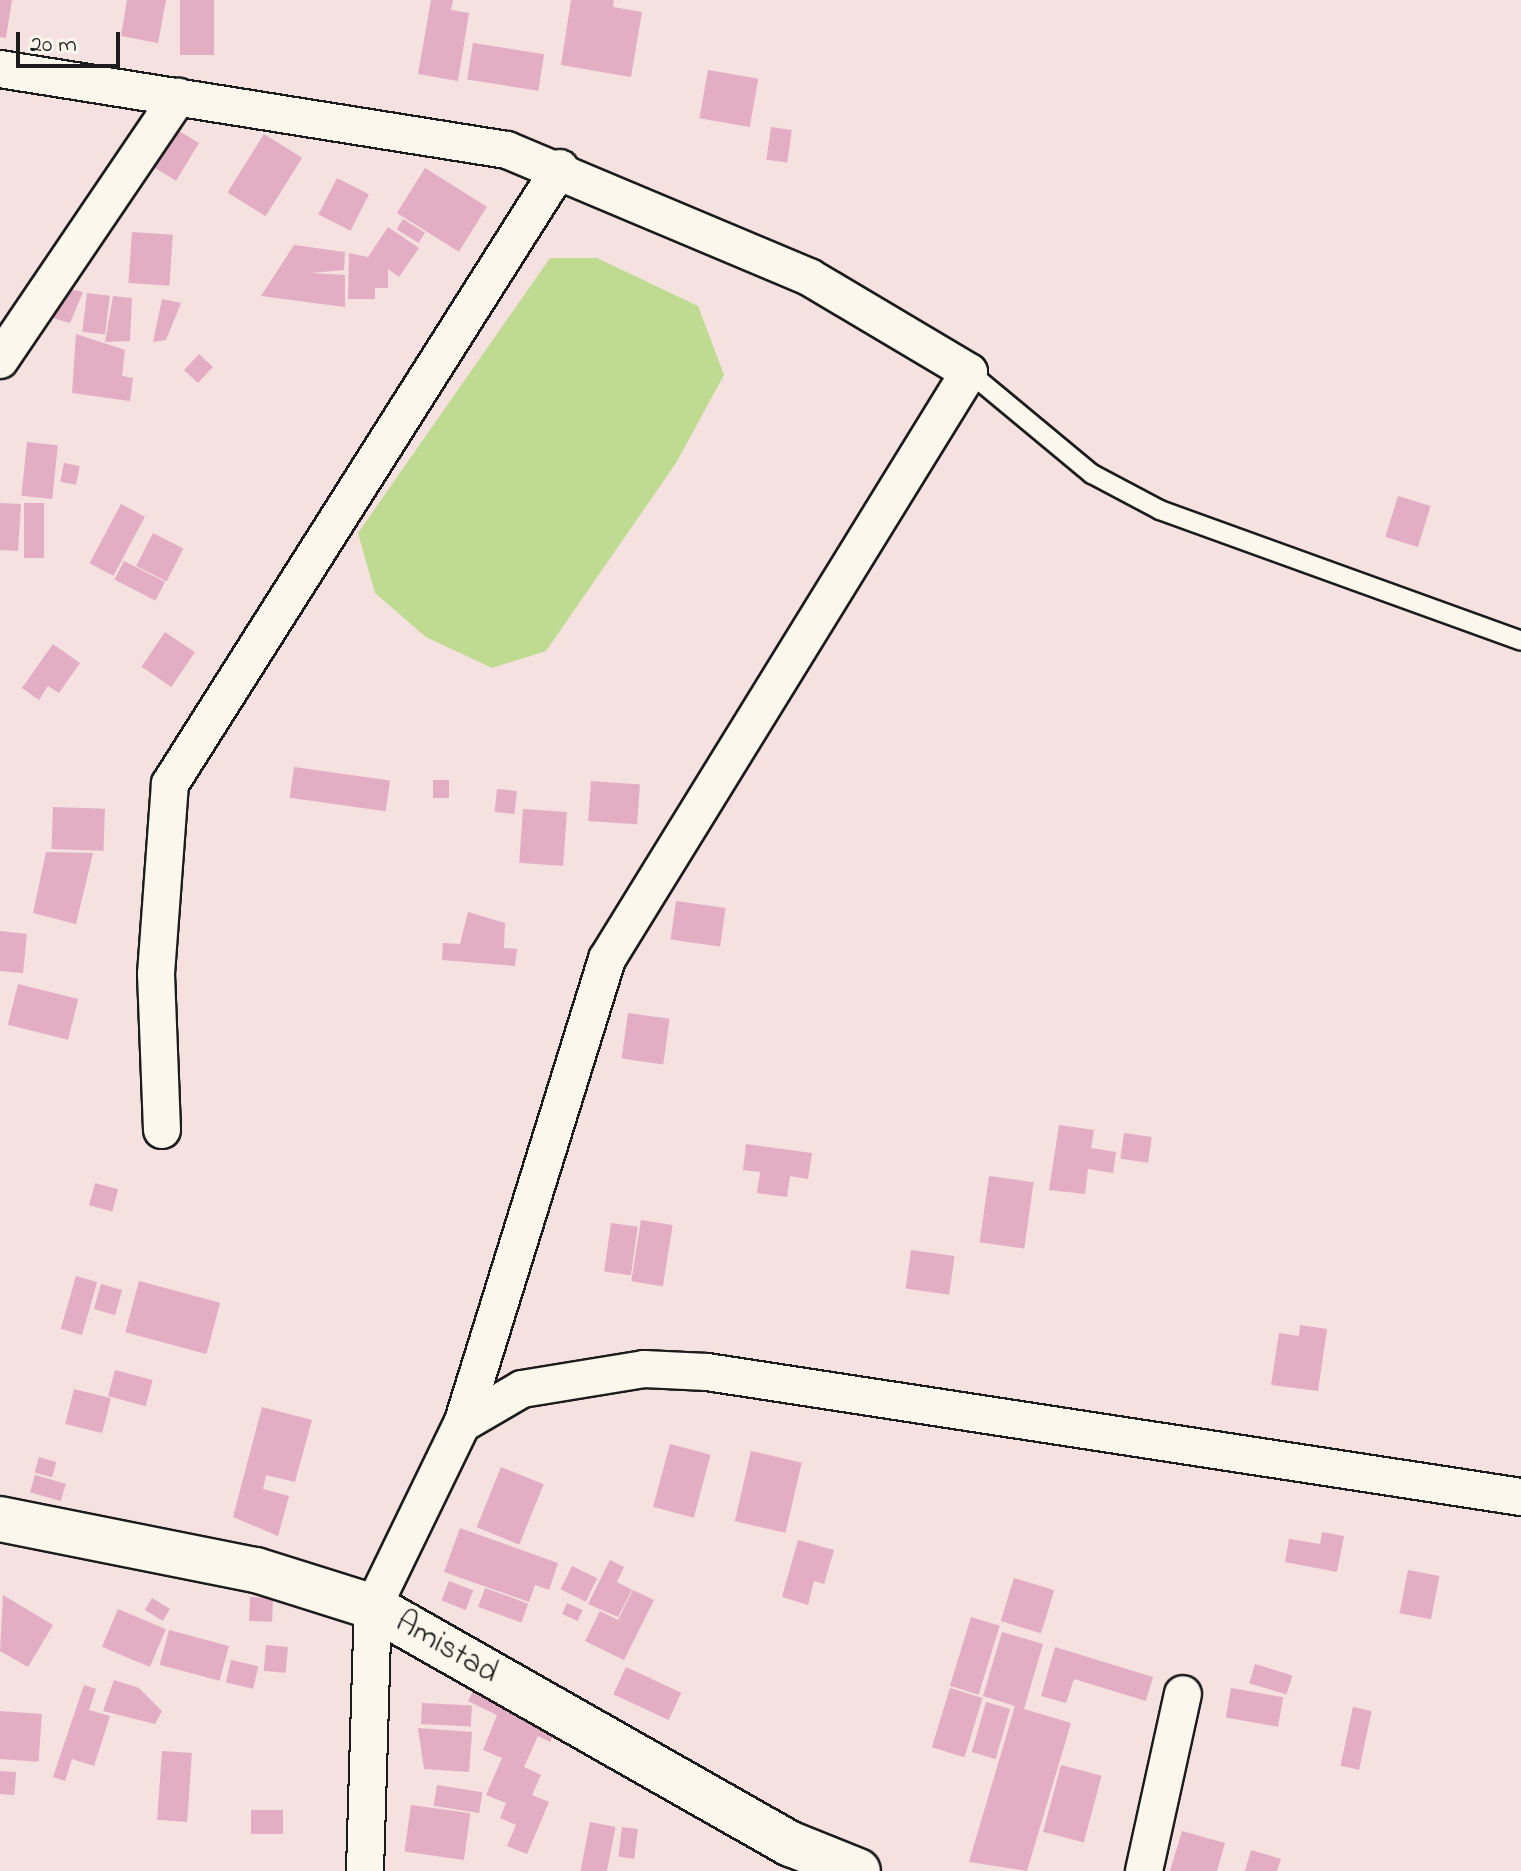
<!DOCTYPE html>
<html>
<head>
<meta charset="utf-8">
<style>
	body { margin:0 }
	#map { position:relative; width:1521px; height:1871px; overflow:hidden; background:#f4e1e0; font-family:"Indie Flower",sans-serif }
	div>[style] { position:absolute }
	.green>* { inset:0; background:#bfda91 }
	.building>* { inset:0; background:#e3adc4; transform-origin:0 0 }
	.roads { filter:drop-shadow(2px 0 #1c1c1c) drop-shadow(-2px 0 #1c1c1c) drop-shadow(0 2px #1c1c1c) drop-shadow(0 -2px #1c1c1c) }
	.service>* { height:18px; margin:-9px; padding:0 9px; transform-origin:9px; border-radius:9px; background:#fbf7ec }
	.minor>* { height:36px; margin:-18px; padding:0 18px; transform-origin:18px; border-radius:18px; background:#fbf7ec }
	.tertiary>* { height:44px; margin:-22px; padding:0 22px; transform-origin:22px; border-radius:22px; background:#fbf7ec }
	span { translate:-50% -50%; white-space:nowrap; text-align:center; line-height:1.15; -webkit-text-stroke:8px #fbf7ec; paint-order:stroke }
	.street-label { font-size:32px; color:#1c1c1c }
	.scale { position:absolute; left:16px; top:32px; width:104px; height:36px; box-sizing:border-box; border:4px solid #1c1c1c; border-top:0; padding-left:10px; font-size:24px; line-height:28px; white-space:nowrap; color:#1c1c1c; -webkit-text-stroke:6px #fbf7ec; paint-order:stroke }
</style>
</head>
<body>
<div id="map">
	<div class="green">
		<div style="clip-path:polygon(550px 258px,597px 258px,698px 306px,724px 375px,676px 463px,546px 651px,492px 668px,426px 637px,375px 593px,358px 533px)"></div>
	</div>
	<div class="building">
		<div style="clip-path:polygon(0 0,12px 0,6px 38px,0 37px)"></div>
		<div style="clip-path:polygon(127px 0,166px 0,158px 43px,121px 36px)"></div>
		<div style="left:180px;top:0;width:34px;height:55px"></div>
		<div style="clip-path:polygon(431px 0,453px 0,451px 10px,469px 13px,458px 81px,418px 74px)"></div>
		<div style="clip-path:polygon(571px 0,614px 0,613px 7px,642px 12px,631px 77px,561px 65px)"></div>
		<div style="left:473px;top:43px;width:72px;height:37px;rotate:9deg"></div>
		<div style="left:708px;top:70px;width:51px;height:49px;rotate:10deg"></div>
		<div style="left:771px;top:127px;width:21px;height:33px;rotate:8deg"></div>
		<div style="left:174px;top:128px;width:29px;height:44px;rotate:31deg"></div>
		<div style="left:264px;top:134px;width:45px;height:69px;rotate:32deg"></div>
		<div style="left:425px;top:168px;width:73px;height:53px;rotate:32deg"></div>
		<div style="left:337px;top:178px;width:36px;height:41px;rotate:27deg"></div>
		<div style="left:403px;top:219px;width:26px;height:12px;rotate:32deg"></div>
		<div style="clip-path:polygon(388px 227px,419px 248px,399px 277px,388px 269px,388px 288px,375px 288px,375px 299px,348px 299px,349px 253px,368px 257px)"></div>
		<div style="left:132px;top:232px;width:41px;height:51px;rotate:4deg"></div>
		<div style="clip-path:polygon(294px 245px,345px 252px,344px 270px,311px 273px,345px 275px,345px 307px,261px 296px)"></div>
		<div style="clip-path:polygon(70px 289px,83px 292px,70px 323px,53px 318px)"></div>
		<div style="left:87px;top:293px;width:23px;height:39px;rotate:7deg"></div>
		<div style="clip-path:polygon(113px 296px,132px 298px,130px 341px,105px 342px)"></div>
		<div style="clip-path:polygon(162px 299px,181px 303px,166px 340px,153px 342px)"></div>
		<div style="clip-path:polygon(76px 334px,125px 350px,122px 376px,133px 378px,130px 401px,72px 393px)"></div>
		<div style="left:199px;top:354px;width:19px;height:22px;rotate:43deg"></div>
		<div style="left:27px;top:442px;width:31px;height:54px;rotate:6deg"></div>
		<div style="left:64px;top:463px;width:16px;height:19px;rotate:11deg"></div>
		<div style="left:1398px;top:496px;width:34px;height:43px;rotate:17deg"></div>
		<div style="clip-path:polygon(0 503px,21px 504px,18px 551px,0 550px)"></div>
		<div style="left:24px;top:503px;width:20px;height:55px"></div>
		<div style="left:121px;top:504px;width:27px;height:67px;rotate:28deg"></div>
		<div style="left:153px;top:533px;width:34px;height:37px;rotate:27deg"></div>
		<div style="left:124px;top:561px;width:46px;height:21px;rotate:27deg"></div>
		<div style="left:165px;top:632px;width:36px;height:42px;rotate:34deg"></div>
		<div style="clip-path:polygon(53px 644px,80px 663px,59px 693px,48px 686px,39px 700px,22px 688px)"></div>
		<div style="left:294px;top:767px;width:97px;height:31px;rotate:8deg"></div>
		<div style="left:433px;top:780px;width:16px;height:18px"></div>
		<div style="left:591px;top:781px;width:49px;height:40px;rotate:4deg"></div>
		<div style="left:497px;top:789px;width:20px;height:23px;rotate:6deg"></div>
		<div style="left:53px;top:807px;width:52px;height:42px;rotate:2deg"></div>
		<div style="left:523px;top:809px;width:44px;height:54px;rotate:4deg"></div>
		<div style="clip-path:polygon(46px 852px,93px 853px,76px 924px,33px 913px)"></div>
		<div style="left:676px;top:901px;width:50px;height:39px;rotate:8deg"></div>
		<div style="clip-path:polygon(468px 912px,505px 923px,504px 948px,517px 949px,515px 966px,442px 960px,443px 943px,460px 944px)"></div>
		<div style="clip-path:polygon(0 931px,27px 934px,23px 973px,0 971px)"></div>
		<div style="left:18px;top:984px;width:62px;height:42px;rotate:14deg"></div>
		<div style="left:628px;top:1013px;width:42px;height:46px;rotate:8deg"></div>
		<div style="clip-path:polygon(1059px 1125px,1094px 1130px,1091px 1148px,1116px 1152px,1113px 1173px,1088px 1169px,1085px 1194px,1049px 1190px)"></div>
		<div style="left:1124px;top:1133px;width:28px;height:26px;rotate:8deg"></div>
		<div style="clip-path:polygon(746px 1144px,812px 1153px,808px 1179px,790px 1176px,787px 1197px,757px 1193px,760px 1172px,743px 1170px)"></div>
		<div style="left:989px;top:1176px;width:45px;height:67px;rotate:8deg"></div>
		<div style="left:95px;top:1183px;width:24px;height:23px;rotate:15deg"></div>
		<div style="left:641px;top:1220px;width:32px;height:62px;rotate:9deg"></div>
		<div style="left:611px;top:1223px;width:27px;height:49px;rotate:8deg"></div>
		<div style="left:911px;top:1250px;width:44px;height:39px;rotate:8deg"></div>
		<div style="left:76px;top:1276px;width:22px;height:55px;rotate:16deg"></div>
		<div style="left:139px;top:1281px;width:84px;height:53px;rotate:15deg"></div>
		<div style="left:101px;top:1284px;width:22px;height:26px;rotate:16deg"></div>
		<div style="clip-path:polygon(1300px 1325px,1327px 1329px,1318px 1391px,1271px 1385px,1279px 1333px,1299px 1336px)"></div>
		<div style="left:115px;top:1370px;width:39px;height:27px;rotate:15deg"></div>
		<div style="left:74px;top:1389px;width:38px;height:36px;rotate:14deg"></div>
		<div style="clip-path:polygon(262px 1407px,312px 1420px,295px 1482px,266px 1475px,263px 1489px,289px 1496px,278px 1536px,233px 1517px)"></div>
		<div style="left:670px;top:1444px;width:42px;height:65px;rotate:15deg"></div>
		<div style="left:751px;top:1451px;width:52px;height:72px;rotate:13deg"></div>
		<div style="left:39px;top:1457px;width:18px;height:16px;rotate:16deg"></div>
		<div style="left:501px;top:1467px;width:46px;height:65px;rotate:22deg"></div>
		<div style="left:35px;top:1475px;width:32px;height:18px;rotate:16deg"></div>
		<div style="clip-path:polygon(460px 1528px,558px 1563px,549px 1590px,535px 1585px,529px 1602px,444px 1572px)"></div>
		<div style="clip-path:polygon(1322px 1532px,1344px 1536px,1337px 1572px,1285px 1562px,1289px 1539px,1320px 1544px)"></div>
		<div style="clip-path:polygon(798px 1540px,834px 1550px,824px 1584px,814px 1581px,808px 1605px,782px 1597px)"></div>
		<div style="clip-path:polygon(610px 1560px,624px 1567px,617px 1582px,632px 1590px,618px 1617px,588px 1604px)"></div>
		<div style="left:572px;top:1566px;width:28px;height:26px;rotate:26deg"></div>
		<div style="left:1408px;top:1570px;width:32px;height:44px;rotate:11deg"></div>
		<div style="left:1014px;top:1578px;width:42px;height:45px;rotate:17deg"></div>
		<div style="left:449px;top:1581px;width:26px;height:21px;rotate:21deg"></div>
		<div style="left:485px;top:1588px;width:46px;height:20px;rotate:20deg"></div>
		<div style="clip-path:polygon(633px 1590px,654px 1600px,624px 1660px,585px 1641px,600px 1611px,618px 1620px)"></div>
		<div style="clip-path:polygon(3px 1595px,53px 1625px,28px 1667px,0 1651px)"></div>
		<div style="left:250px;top:1597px;width:23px;height:24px;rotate:2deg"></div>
		<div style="left:152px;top:1598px;width:21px;height:14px;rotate:31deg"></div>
		<div style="left:567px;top:1603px;width:17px;height:12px;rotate:24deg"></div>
		<div style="left:118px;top:1609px;width:52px;height:41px;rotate:23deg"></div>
		<div style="left:971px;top:1617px;width:30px;height:72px;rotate:17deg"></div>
		<div style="left:169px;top:1630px;width:62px;height:36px;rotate:15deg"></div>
		<div style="clip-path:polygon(1002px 1632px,1043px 1644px,1024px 1709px,1071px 1723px,1027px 1871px,969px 1862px,1015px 1706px,983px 1696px)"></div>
		<div style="left:266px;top:1645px;width:22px;height:26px;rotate:5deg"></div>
		<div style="clip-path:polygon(1055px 1647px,1153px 1677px,1146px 1701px,1074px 1679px,1066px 1703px,1041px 1696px)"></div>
		<div style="left:231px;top:1660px;width:28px;height:23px;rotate:13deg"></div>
		<div style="left:1255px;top:1664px;width:39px;height:20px;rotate:17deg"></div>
		<div style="left:626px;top:1667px;width:61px;height:30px;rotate:25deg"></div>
		<div style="clip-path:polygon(114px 1680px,139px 1688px,162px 1711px,155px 1724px,103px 1711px)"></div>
		<div style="clip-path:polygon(477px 1684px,558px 1726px,550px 1742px,538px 1736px,524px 1767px,541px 1775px,532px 1795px,549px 1802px,527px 1854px,507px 1846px,516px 1825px,500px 1818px,506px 1803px,486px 1795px,502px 1758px,483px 1750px,497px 1715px,468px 1701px)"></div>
		<div style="clip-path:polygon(84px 1685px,96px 1689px,89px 1710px,110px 1716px,94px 1766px,72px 1759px,65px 1781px,53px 1777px)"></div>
		<div style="left:950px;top:1688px;width:34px;height:62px;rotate:17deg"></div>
		<div style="left:1231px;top:1688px;width:53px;height:30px;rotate:10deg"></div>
		<div style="left:986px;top:1702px;width:25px;height:52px;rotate:16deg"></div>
		<div style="left:422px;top:1703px;width:50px;height:21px;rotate:3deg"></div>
		<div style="left:1353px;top:1707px;width:19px;height:60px;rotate:12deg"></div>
		<div style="left:0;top:1711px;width:42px;height:48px;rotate:4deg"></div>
		<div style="clip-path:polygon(418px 1728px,472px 1732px,469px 1772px,424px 1769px)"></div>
		<div style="left:162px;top:1751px;width:30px;height:69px;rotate:4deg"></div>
		<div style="left:1061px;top:1765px;width:42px;height:69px;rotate:15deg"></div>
		<div style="left:0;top:1771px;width:16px;height:23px;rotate:4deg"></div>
		<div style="left:437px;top:1785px;width:46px;height:21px;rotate:9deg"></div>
		<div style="left:411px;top:1805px;width:60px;height:47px;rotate:8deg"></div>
		<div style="left:251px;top:1810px;width:32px;height:24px"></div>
		<div style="left:590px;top:1822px;width:26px;height:50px;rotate:11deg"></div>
		<div style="left:622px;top:1827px;width:16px;height:30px;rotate:7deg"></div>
		<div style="clip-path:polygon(1182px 1831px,1225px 1843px,1217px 1871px,1170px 1871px)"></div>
		<div style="clip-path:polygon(1251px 1850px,1281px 1859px,1277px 1871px,1245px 1871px)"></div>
	</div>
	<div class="roads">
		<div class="service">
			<div style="left:969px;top:372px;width:160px;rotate:39.7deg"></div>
			<div style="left:1092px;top:474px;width:77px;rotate:27.9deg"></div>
			<div style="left:1160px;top:510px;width:384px;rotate:19.9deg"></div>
		</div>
		<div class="minor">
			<div style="left:0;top:69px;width:513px;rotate:9.08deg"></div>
			<div style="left:507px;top:150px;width:328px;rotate:22.8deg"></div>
			<div style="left:809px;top:277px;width:186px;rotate:30.7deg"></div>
			<div style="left:969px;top:372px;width:690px;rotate:121.66deg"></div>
			<div style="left:607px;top:959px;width:487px;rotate:107.3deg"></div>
			<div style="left:0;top:360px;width:318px;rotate:-55.9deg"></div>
			<div style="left:162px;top:1130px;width:156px;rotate:-92.2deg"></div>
			<div style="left:156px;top:974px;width:191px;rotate:-85.8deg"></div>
			<div style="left:170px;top:784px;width:729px;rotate:-57.66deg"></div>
			<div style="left:365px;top:1871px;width:264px;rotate:-88.3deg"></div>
			<div style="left:373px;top:1607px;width:203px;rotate:-64.1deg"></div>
			<div style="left:462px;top:1424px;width:69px;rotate:-30.3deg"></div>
			<div style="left:522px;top:1389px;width:124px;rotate:-9.3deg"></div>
			<div style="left:644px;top:1369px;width:63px;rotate:2.7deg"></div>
			<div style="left:707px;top:1372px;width:824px;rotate:8.73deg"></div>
			<div style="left:1144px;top:1871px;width:181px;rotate:-77.6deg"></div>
		</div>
		<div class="tertiary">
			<div style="left:0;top:1519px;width:261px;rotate:11.3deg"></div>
			<div style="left:256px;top:1570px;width:123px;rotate:17.5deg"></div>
			<div style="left:373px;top:1607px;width:481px;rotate:29.6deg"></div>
			<div style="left:791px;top:1844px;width:72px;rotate:21.9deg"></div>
		</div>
	</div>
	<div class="street-label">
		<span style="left:446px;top:1649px;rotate:30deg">Amistad</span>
	</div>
	<div class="scale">20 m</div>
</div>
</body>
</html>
